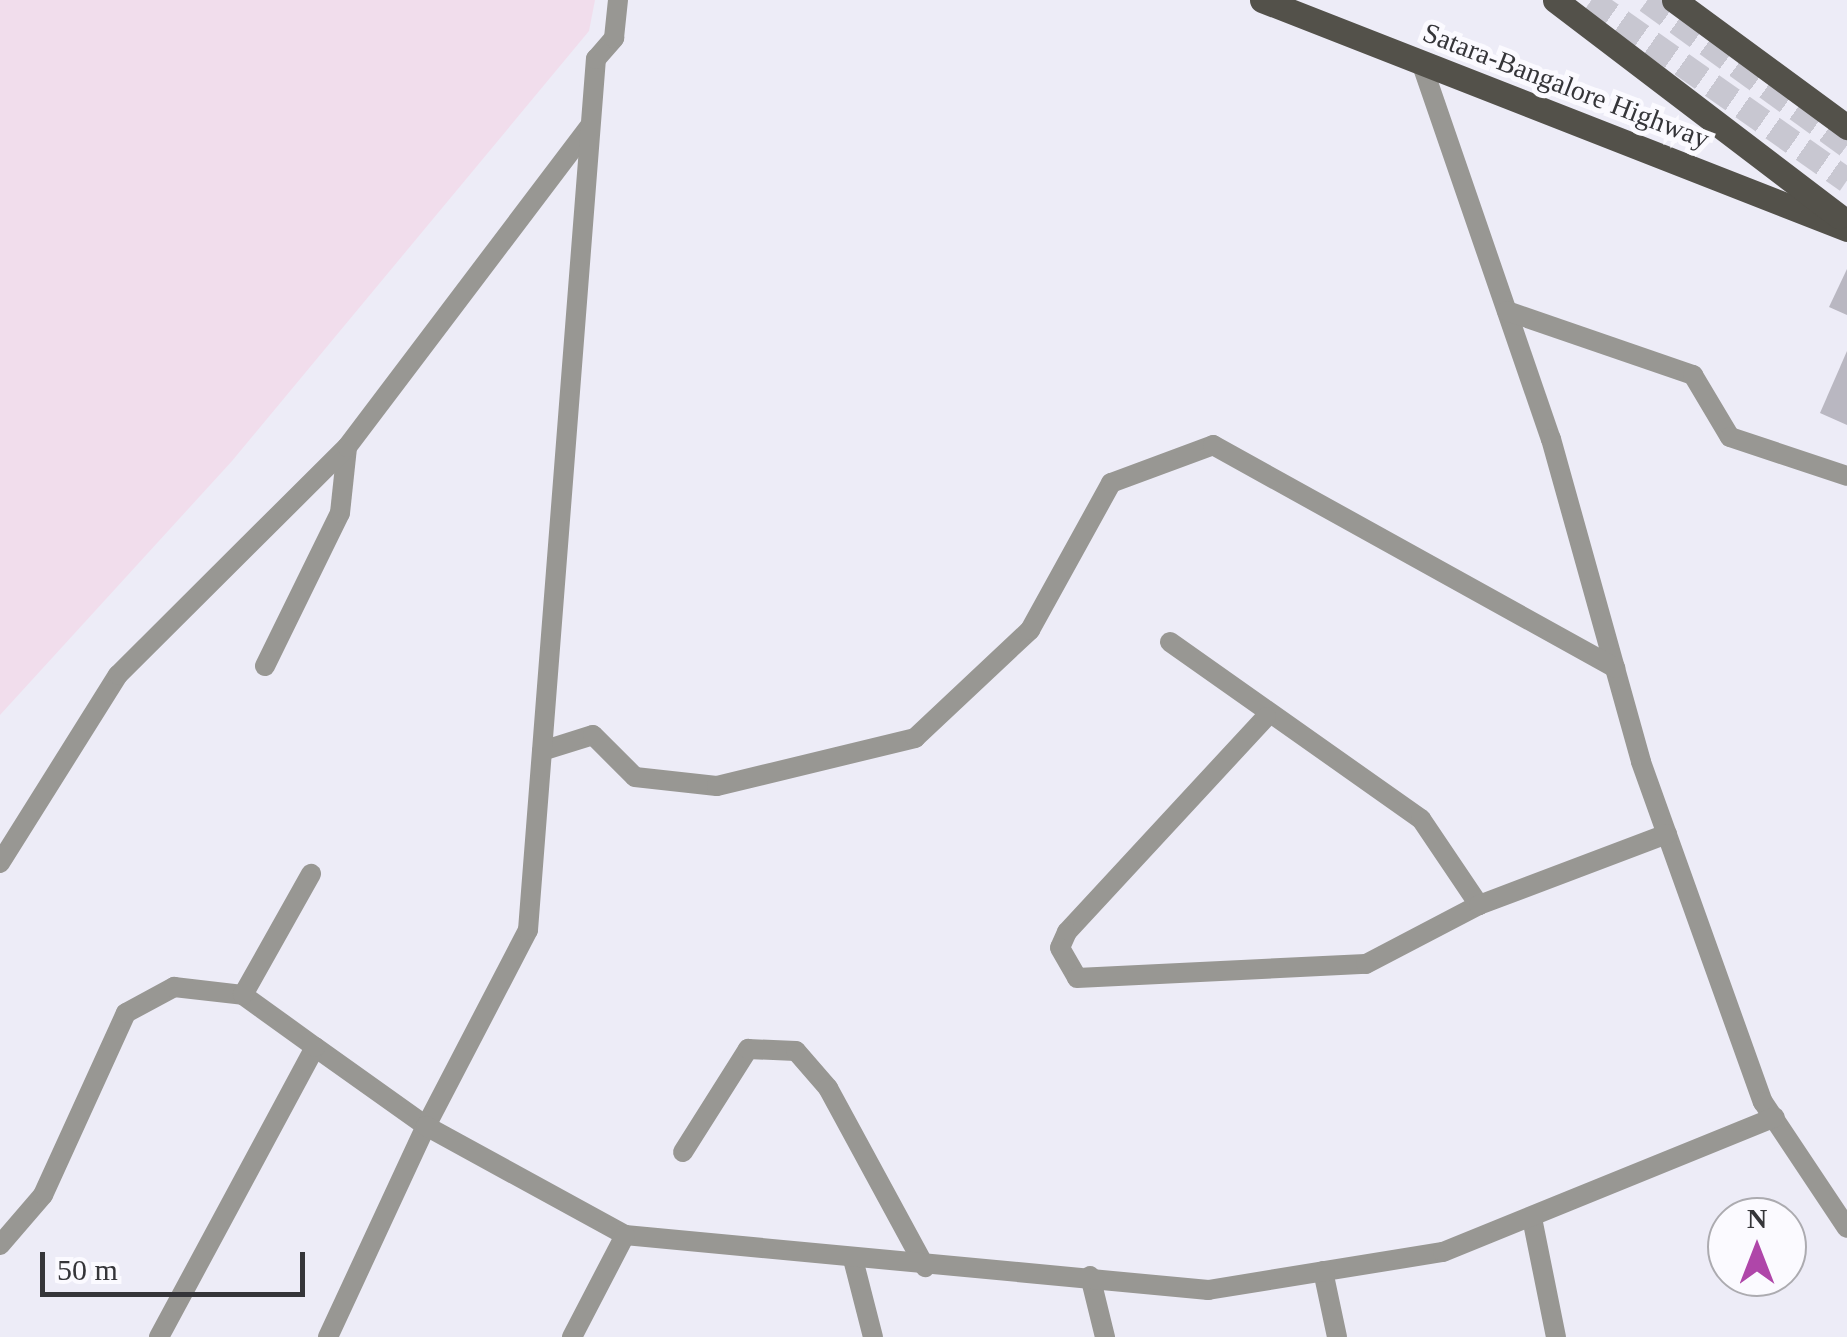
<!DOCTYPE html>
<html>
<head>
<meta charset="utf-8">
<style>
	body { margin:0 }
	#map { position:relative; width:1847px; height:1337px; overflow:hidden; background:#edecf7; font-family:"Times New Roman",serif }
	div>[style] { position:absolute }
	.education>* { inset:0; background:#f1ddec }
	.building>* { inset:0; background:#b9b7c1 }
	.primary-tunnel>* { height:25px; margin-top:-12.5px; transform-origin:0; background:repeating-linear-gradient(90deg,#c8c7d1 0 25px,transparent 0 37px) }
	.street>* { height:20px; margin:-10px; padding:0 10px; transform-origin:10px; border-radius:10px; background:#989793 }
	.primary>* { height:25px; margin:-12.5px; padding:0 12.5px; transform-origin:12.5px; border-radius:12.5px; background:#53514a }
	span { translate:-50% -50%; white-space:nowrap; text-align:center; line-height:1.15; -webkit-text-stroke:10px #fbfaff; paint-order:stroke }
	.street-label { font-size:28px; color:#353539 }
	.north { position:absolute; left:1707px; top:1197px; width:100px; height:100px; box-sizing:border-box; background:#fbfaff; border:2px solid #acabb0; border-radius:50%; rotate:0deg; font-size:28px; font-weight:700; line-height:40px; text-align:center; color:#353539 }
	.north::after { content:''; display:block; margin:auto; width:35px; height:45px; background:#af46a9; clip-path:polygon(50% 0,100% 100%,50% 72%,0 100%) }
	.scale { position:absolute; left:40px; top:1252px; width:265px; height:45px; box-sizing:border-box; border:5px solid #353539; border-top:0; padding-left:12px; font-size:30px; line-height:35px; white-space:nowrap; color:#353539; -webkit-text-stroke:8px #fbfaff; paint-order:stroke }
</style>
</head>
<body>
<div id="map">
	<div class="education">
		<div style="clip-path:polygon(0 0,595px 0,589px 31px,232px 461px,0 715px)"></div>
	</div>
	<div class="building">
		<div style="clip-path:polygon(1847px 269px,1847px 315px,1829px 307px)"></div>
		<div style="clip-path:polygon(1847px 351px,1847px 425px,1820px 413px)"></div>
	</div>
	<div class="primary-tunnel">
		<div style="left:1591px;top:0;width:313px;rotate:35.1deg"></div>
		<div style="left:1647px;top:0;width:247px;rotate:35.9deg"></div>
	</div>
	<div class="street">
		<div style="left:1421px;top:62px;width:399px;rotate:71deg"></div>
		<div style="left:1551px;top:439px;width:335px;rotate:74.4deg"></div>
		<div style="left:1641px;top:762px;width:361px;rotate:70.3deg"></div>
		<div style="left:1763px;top:1102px;width:151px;rotate:56.3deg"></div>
		<div style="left:1507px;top:311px;width:197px;rotate:19deg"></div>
		<div style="left:1693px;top:375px;width:72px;rotate:59.2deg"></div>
		<div style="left:1730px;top:437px;width:123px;rotate:18.4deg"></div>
		<div style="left:1170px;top:642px;width:307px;rotate:35.2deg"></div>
		<div style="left:1421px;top:819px;width:104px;rotate:56deg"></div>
		<div style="left:265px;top:666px;width:170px;rotate:-63.9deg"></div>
		<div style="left:340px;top:513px;width:66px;rotate:-83.9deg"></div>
		<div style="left:1266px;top:717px;width:293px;rotate:132.8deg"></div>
		<div style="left:1067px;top:932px;width:17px;rotate:114deg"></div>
		<div style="left:1060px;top:948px;width:34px;rotate:60deg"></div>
		<div style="left:1077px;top:978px;width:289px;rotate:-2.8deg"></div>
		<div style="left:1366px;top:964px;width:127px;rotate:-27.6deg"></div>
		<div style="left:1479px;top:905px;width:201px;rotate:-20.7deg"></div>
		<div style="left:542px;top:751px;width:53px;rotate:-17.4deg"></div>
		<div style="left:593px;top:735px;width:59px;rotate:45deg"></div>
		<div style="left:635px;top:777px;width:82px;rotate:6.3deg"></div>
		<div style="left:717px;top:786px;width:204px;rotate:-13.6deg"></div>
		<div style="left:915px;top:738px;width:158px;rotate:-43.2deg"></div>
		<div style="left:1030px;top:630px;width:168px;rotate:-61.1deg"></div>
		<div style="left:1111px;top:483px;width:109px;rotate:-20.4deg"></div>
		<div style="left:1213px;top:445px;width:460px;rotate:29deg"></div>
		<div style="left:0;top:863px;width:222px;rotate:-57.9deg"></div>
		<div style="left:118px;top:675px;width:323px;rotate:-44.9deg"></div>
		<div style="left:347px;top:447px;width:401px;rotate:-52.9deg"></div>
		<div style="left:315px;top:1047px;width:136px;rotate:35.4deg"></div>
		<div style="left:426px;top:1126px;width:221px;rotate:-62.5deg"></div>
		<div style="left:528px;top:930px;width:874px;rotate:-85.54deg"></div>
		<div style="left:596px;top:59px;width:28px;rotate:-49deg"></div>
		<div style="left:614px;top:38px;width:38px;rotate:-84deg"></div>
		<div style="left:683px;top:1152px;width:122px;rotate:-57.7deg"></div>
		<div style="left:748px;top:1049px;width:48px;rotate:2.4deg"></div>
		<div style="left:796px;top:1051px;width:49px;rotate:49.1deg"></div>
		<div style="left:828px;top:1088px;width:204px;rotate:61.5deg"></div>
		<div style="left:1532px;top:1218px;width:121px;rotate:78.6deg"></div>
		<div style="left:0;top:1245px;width:66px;rotate:-49.3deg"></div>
		<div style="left:43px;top:1195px;width:200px;rotate:-65.5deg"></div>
		<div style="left:126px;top:1013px;width:55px;rotate:-28.4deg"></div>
		<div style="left:174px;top:987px;width:69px;rotate:6.6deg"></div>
		<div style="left:854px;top:1263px;width:76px;rotate:75.6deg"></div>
		<div style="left:1323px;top:1271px;width:67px;rotate:78deg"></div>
		<div style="left:1090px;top:1276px;width:63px;rotate:76.2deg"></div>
		<div style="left:159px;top:1337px;width:329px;rotate:-61.7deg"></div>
		<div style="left:315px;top:1047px;width:89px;rotate:-144.2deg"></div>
		<div style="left:243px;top:995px;width:139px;rotate:-60.7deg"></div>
		<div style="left:328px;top:1337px;width:233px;rotate:-65.1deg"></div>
		<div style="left:426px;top:1126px;width:227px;rotate:28.7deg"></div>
		<div style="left:625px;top:1235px;width:586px;rotate:5.39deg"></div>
		<div style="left:1208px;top:1290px;width:238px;rotate:-9.2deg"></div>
		<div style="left:1443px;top:1252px;width:358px;rotate:-22.1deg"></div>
		<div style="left:572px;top:1337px;width:115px;rotate:-62.5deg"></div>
	</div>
	<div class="primary">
		<div style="left:1262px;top:0;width:628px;rotate:21.38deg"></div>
		<div style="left:1555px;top:0;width:357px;rotate:37.3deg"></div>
		<div style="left:1674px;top:0;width:215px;rotate:36.3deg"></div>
	</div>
	<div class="street-label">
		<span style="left:1566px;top:86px;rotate:21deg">Satara-Bangalore Highway</span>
	</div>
	<div class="north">N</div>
	<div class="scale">50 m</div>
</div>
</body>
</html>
